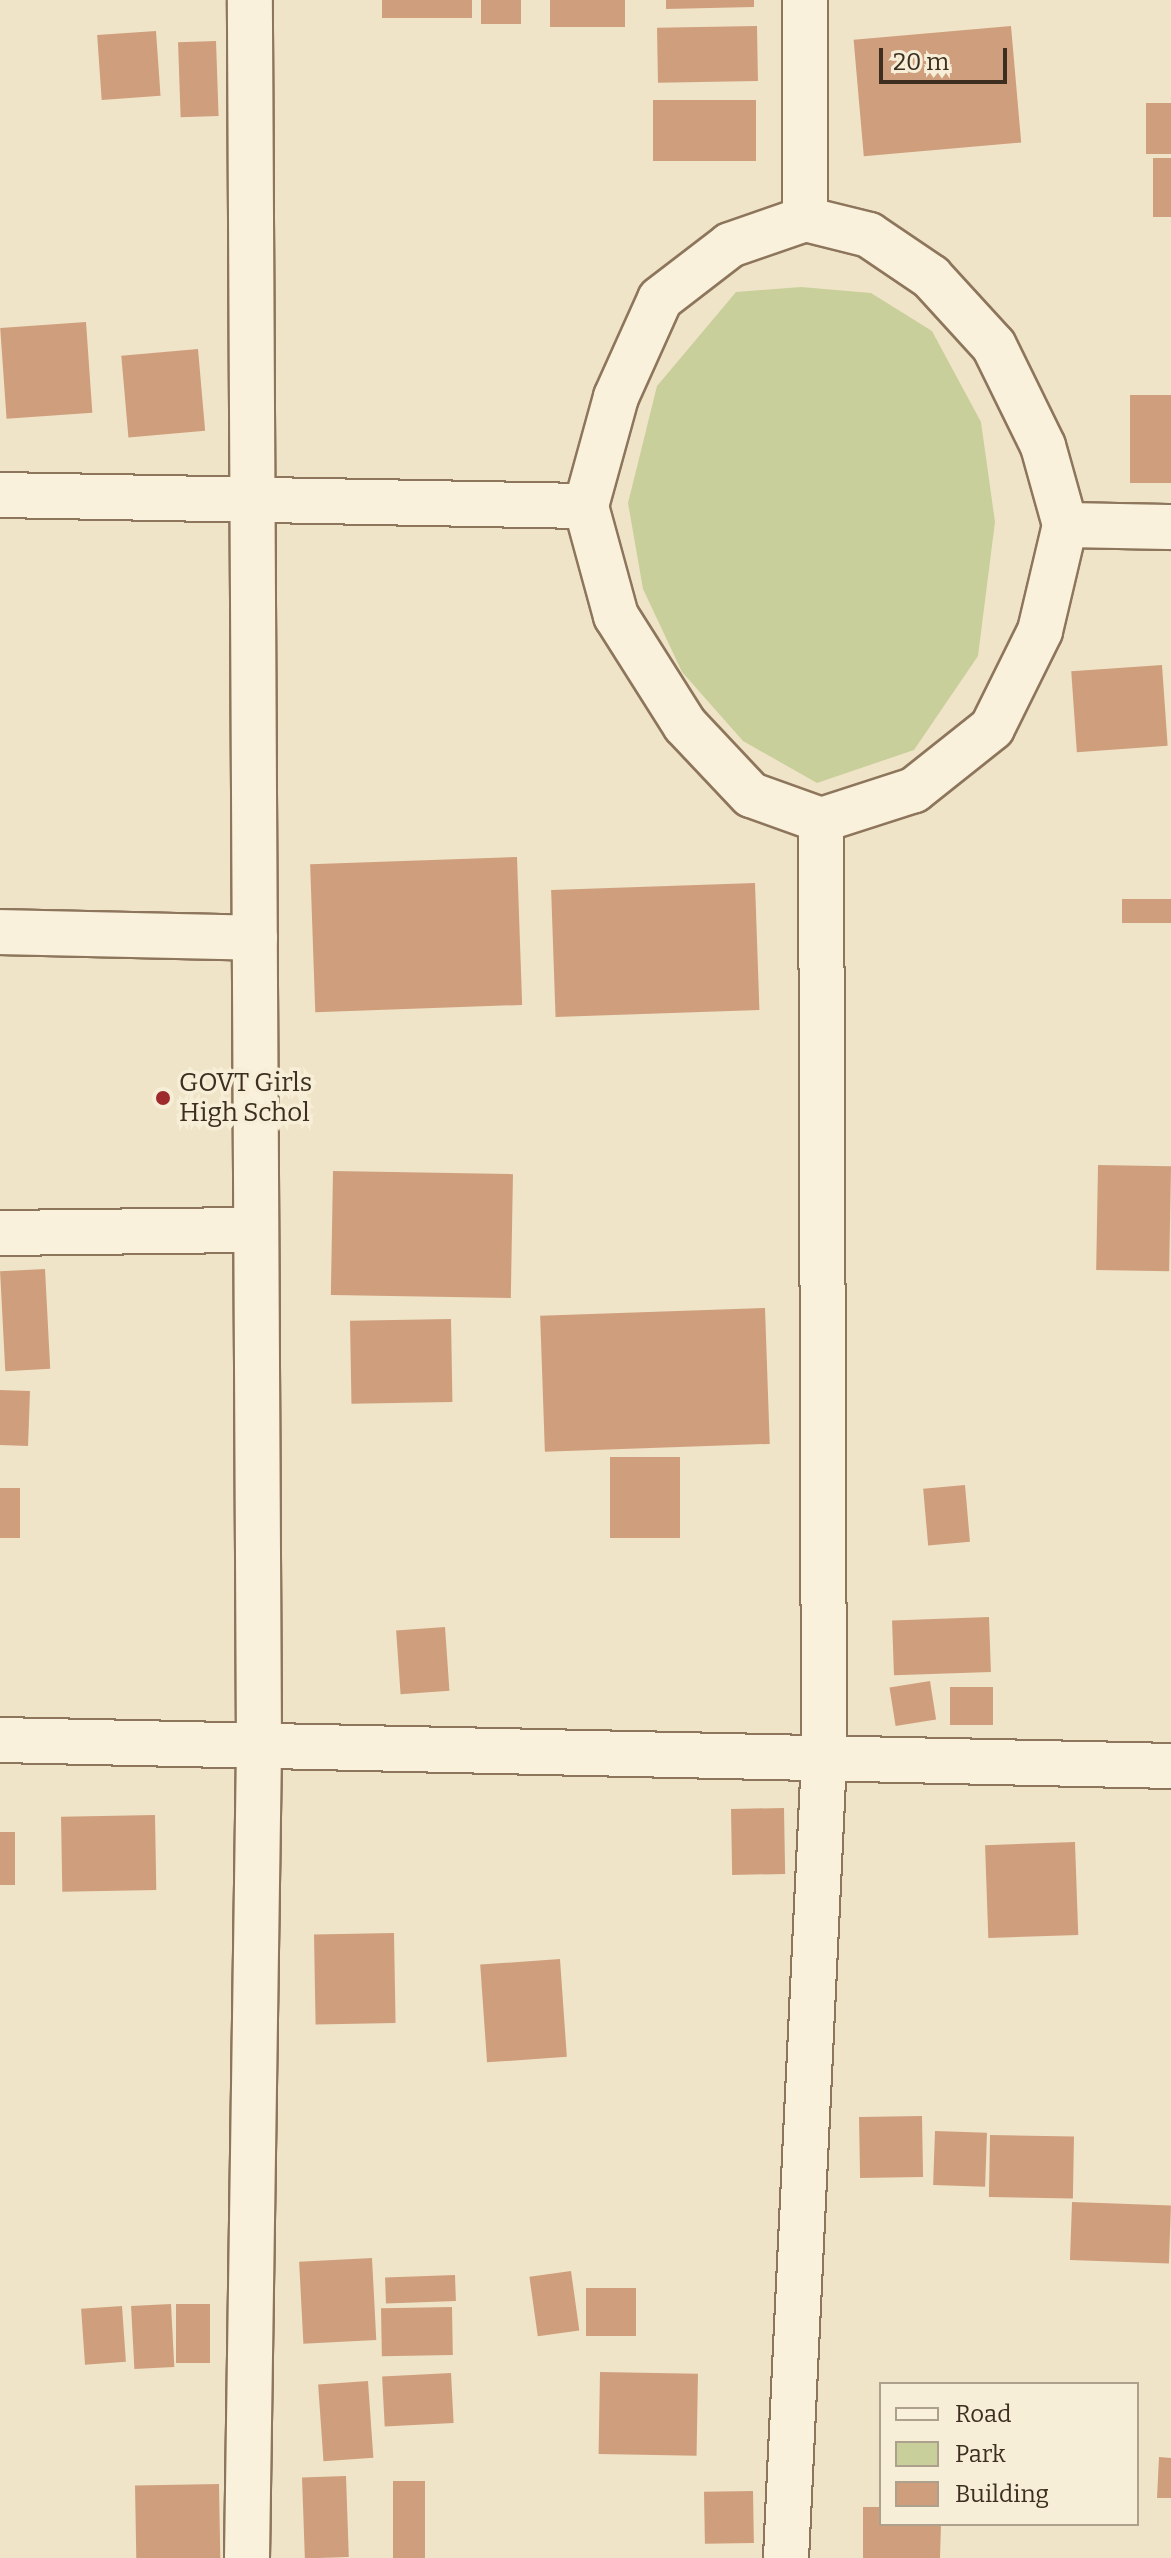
<!DOCTYPE html>
<html>
<head>
<meta charset="utf-8">
<style>
	body { margin:0 }
	#map { position:relative; width:1171px; height:2558px; overflow:hidden; background:#f0e4c8; font-family:Bitter,serif }
	div>[style] { position:absolute }
	.green>* { inset:0; background:#c9cf9b }
	.building>* { inset:0; background:#cf9f7d; transform-origin:0 0 }
	.roads { filter:drop-shadow(2px 0 #8d765c) drop-shadow(-2px 0 #8d765c) drop-shadow(0 2px #8d765c) drop-shadow(0 -2px #8d765c) }
	.minor>* { height:44px; margin:-22px; padding:0 22px; transform-origin:22px; border-radius:22px; background:#faf1dc }
	.tertiary>* { height:44px; margin:-22px; padding:0 22px; transform-origin:22px; border-radius:22px; background:#faf1dc }
	.dots>* { width:22px; height:22px; translate:-50% -50%; box-sizing:border-box; border:4px solid #f7eed8; border-radius:50% }
	span { translate:-50% -50%; white-space:nowrap; text-align:center; line-height:1.15; -webkit-text-stroke:7px #f7eed8; paint-order:stroke }
	.poi-label { font-size:26px; color:#3d2e20 }
	.left { translate:0 -50%; text-align:left }
	.legend { position:absolute; left:879px; top:2382px; width:260px; height:144px; box-sizing:border-box; background:#f7eed8; border:2px solid #ada18e; margin:0; padding:10px 14px; list-style:none; font-size:24px; color:#3d2e20 }
	.legend li { display:flex; align-items:center; gap:16px; height:40px }
	.legend b { width:40px; border:2px solid #ada18e }
	.scale { position:absolute; left:879px; top:48px; width:128px; height:36px; box-sizing:border-box; border:4px solid #3d2e20; border-top:0; padding-left:10px; font-size:24px; line-height:28px; white-space:nowrap; color:#3d2e20; -webkit-text-stroke:6px #f7eed8; paint-order:stroke }
</style>
</head>
<body>
<div id="map">
	<div class="green">
		<div style="clip-path:polygon(801px 287px,871px 293px,932px 331px,981px 422px,995px 522px,978px 656px,914px 750px,817px 783px,743px 741px,682px 672px,643px 589px,628px 503px,657px 386px,736px 292px)"></div>
	</div>
	<div class="building">
		<div style="left:382px;top:0;width:90px;height:18px"></div>
		<div style="left:481px;top:0;width:40px;height:24px"></div>
		<div style="left:550px;top:0;width:75px;height:27px"></div>
		<div style="clip-path:polygon(666px 0,754px 0,754px 7px,666px 9px)"></div>
		<div style="left:757px;top:26px;width:55px;height:100px;rotate:89deg"></div>
		<div style="left:1011px;top:26px;width:117px;height:158px;rotate:85deg"></div>
		<div style="left:156px;top:31px;width:65px;height:59px;rotate:86deg"></div>
		<div style="left:216px;top:41px;width:75px;height:38px;rotate:88deg"></div>
		<div style="left:653px;top:100px;width:103px;height:61px"></div>
		<div style="left:1171px;top:103px;width:51px;height:25px;rotate:90deg"></div>
		<div style="left:1171px;top:158px;width:59px;height:18px;rotate:90deg"></div>
		<div style="left:86px;top:322px;width:91px;height:86px;rotate:86deg"></div>
		<div style="left:198px;top:349px;width:82px;height:77px;rotate:85deg"></div>
		<div style="left:1171px;top:395px;width:88px;height:41px;rotate:90deg"></div>
		<div style="left:1162px;top:665px;width:81px;height:91px;rotate:86deg"></div>
		<div style="left:517px;top:857px;width:148px;height:207px;rotate:88deg"></div>
		<div style="left:755px;top:883px;width:127px;height:204px;rotate:88deg"></div>
		<div style="left:1171px;top:899px;width:24px;height:49px;rotate:90deg"></div>
		<div style="left:1098px;top:1165px;width:73px;height:105px;rotate:1deg"></div>
		<div style="left:333px;top:1171px;width:180px;height:124px;rotate:1deg"></div>
		<div style="left:45px;top:1269px;width:100px;height:45px;rotate:87deg"></div>
		<div style="left:765px;top:1308px;width:136px;height:225px;rotate:88deg"></div>
		<div style="left:451px;top:1319px;width:83px;height:101px;rotate:89deg"></div>
		<div style="left:0;top:1390px;width:30px;height:55px;rotate:2deg"></div>
		<div style="left:610px;top:1457px;width:70px;height:81px"></div>
		<div style="left:965px;top:1485px;width:57px;height:42px;rotate:85deg"></div>
		<div style="left:0;top:1488px;width:20px;height:50px"></div>
		<div style="left:989px;top:1617px;width:55px;height:97px;rotate:88deg"></div>
		<div style="left:445px;top:1627px;width:64px;height:49px;rotate:86deg"></div>
		<div style="left:930px;top:1681px;width:39px;height:41px;rotate:81deg"></div>
		<div style="left:950px;top:1687px;width:43px;height:38px"></div>
		<div style="left:784px;top:1808px;width:66px;height:53px;rotate:89deg"></div>
		<div style="left:155px;top:1815px;width:75px;height:94px;rotate:89deg"></div>
		<div style="left:0;top:1832px;width:15px;height:53px"></div>
		<div style="left:1075px;top:1842px;width:93px;height:90px;rotate:88deg"></div>
		<div style="left:394px;top:1933px;width:90px;height:80px;rotate:89deg"></div>
		<div style="left:560px;top:1959px;width:98px;height:80px;rotate:86deg"></div>
		<div style="left:922px;top:2116px;width:61px;height:63px;rotate:89deg"></div>
		<div style="left:935px;top:2131px;width:52px;height:54px;rotate:2deg"></div>
		<div style="left:990px;top:2135px;width:84px;height:62px;rotate:1deg"></div>
		<div style="left:1072px;top:2202px;width:99px;height:58px;rotate:2deg"></div>
		<div style="left:372px;top:2258px;width:82px;height:73px;rotate:87deg"></div>
		<div style="left:571px;top:2271px;width:60px;height:42px;rotate:82deg"></div>
		<div style="left:455px;top:2275px;width:26px;height:70px;rotate:88deg"></div>
		<div style="left:586px;top:2288px;width:50px;height:48px"></div>
		<div style="left:171px;top:2304px;width:63px;height:40px;rotate:87deg"></div>
		<div style="left:176px;top:2304px;width:34px;height:59px"></div>
		<div style="left:122px;top:2306px;width:56px;height:41px;rotate:86deg"></div>
		<div style="left:452px;top:2307px;width:48px;height:71px;rotate:89deg"></div>
		<div style="left:600px;top:2372px;width:98px;height:82px;rotate:1deg"></div>
		<div style="left:451px;top:2373px;width:50px;height:69px;rotate:87deg"></div>
		<div style="left:368px;top:2381px;width:77px;height:50px;rotate:86deg"></div>
		<div style="clip-path:polygon(1159px 2457px,1171px 2458px,1171px 2498px,1157px 2498px)"></div>
		<div style="left:346px;top:2476px;width:81px;height:44px;rotate:88deg"></div>
		<div style="left:393px;top:2481px;width:32px;height:77px"></div>
		<div style="left:219px;top:2484px;width:74px;height:84px;rotate:89deg"></div>
		<div style="left:753px;top:2491px;width:52px;height:49px;rotate:89deg"></div>
		<div style="clip-path:polygon(863px 2507px,881px 2507px,881px 2524px,941px 2524px,940px 2558px,863px 2558px)"></div>
	</div>
	<div class="roads">
		<div class="minor">
			<div style="left:805px;top:0;width:219px;rotate:90deg"></div>
			<div style="left:805px;top:219px;width:66px;rotate:14deg"></div>
			<div style="left:869px;top:235px;width:75px;rotate:34.1deg"></div>
			<div style="left:931px;top:277px;width:93px;rotate:47.6deg"></div>
			<div style="left:994px;top:346px;width:111px;rotate:63.9deg"></div>
			<div style="left:1043px;top:446px;width:82px;rotate:74.4deg"></div>
			<div style="left:1065px;top:525px;width:109px;rotate:103.3deg"></div>
			<div style="left:1040px;top:631px;width:108px;rotate:116.3deg"></div>
			<div style="left:992px;top:728px;width:100px;rotate:141.5deg"></div>
			<div style="left:914px;top:790px;width:98px;rotate:162.1deg"></div>
			<div style="left:821px;top:820px;width:74px;rotate:-160.3deg"></div>
			<div style="left:751px;top:795px;width:96px;rotate:-133.3deg"></div>
			<div style="left:685px;top:725px;width:129px;rotate:-122.3deg"></div>
			<div style="left:616px;top:616px;width:114px;rotate:-105.3deg"></div>
			<div style="left:586px;top:506px;width:113px;rotate:-74.6deg"></div>
			<div style="left:616px;top:397px;width:107px;rotate:-65.8deg"></div>
			<div style="left:660px;top:299px;width:88px;rotate:-37.6deg"></div>
			<div style="left:730px;top:245px;width:79px;rotate:-19.1deg"></div>
			<div style="left:0;top:495px;width:586px;rotate:1.08deg"></div>
			<div style="left:1065px;top:525px;width:106px;rotate:1.1deg"></div>
			<div style="left:0;top:932px;width:255px;rotate:1.3deg"></div>
			<div style="left:0;top:1233px;width:256px;rotate:-0.7deg"></div>
			<div style="left:247px;top:2558px;width:812px;rotate:-89.15deg"></div>
			<div style="left:259px;top:1746px;width:1746px;rotate:-90.3deg"></div>
			<div style="left:786px;top:2558px;width:800px;rotate:-87.28deg"></div>
			<div style="left:824px;top:1759px;width:939px;rotate:-90.18deg"></div>
		</div>
		<div class="tertiary">
			<div style="left:0;top:1740px;width:1171px;rotate:1.27deg"></div>
		</div>
	</div>
	<div class="dots">
		<div style="left:163px;top:1098px;background:#9e2a2b"></div>
	</div>
	<div class="poi-label">
		<span class="left" style="left:179px;top:1098px">GOVT Girls<br>High Schol</span>
	</div>
	<ul class="legend">
	<li><b style="height:10px;background:#faf1dc"></b>Road</li>
	<li><b style="height:22px;background:#c9cf9b"></b>Park</li>
	<li><b style="height:22px;background:#cf9f7d"></b>Building</li>
	</ul>
	<div class="scale">20 m</div>
</div>
</body>
</html>
